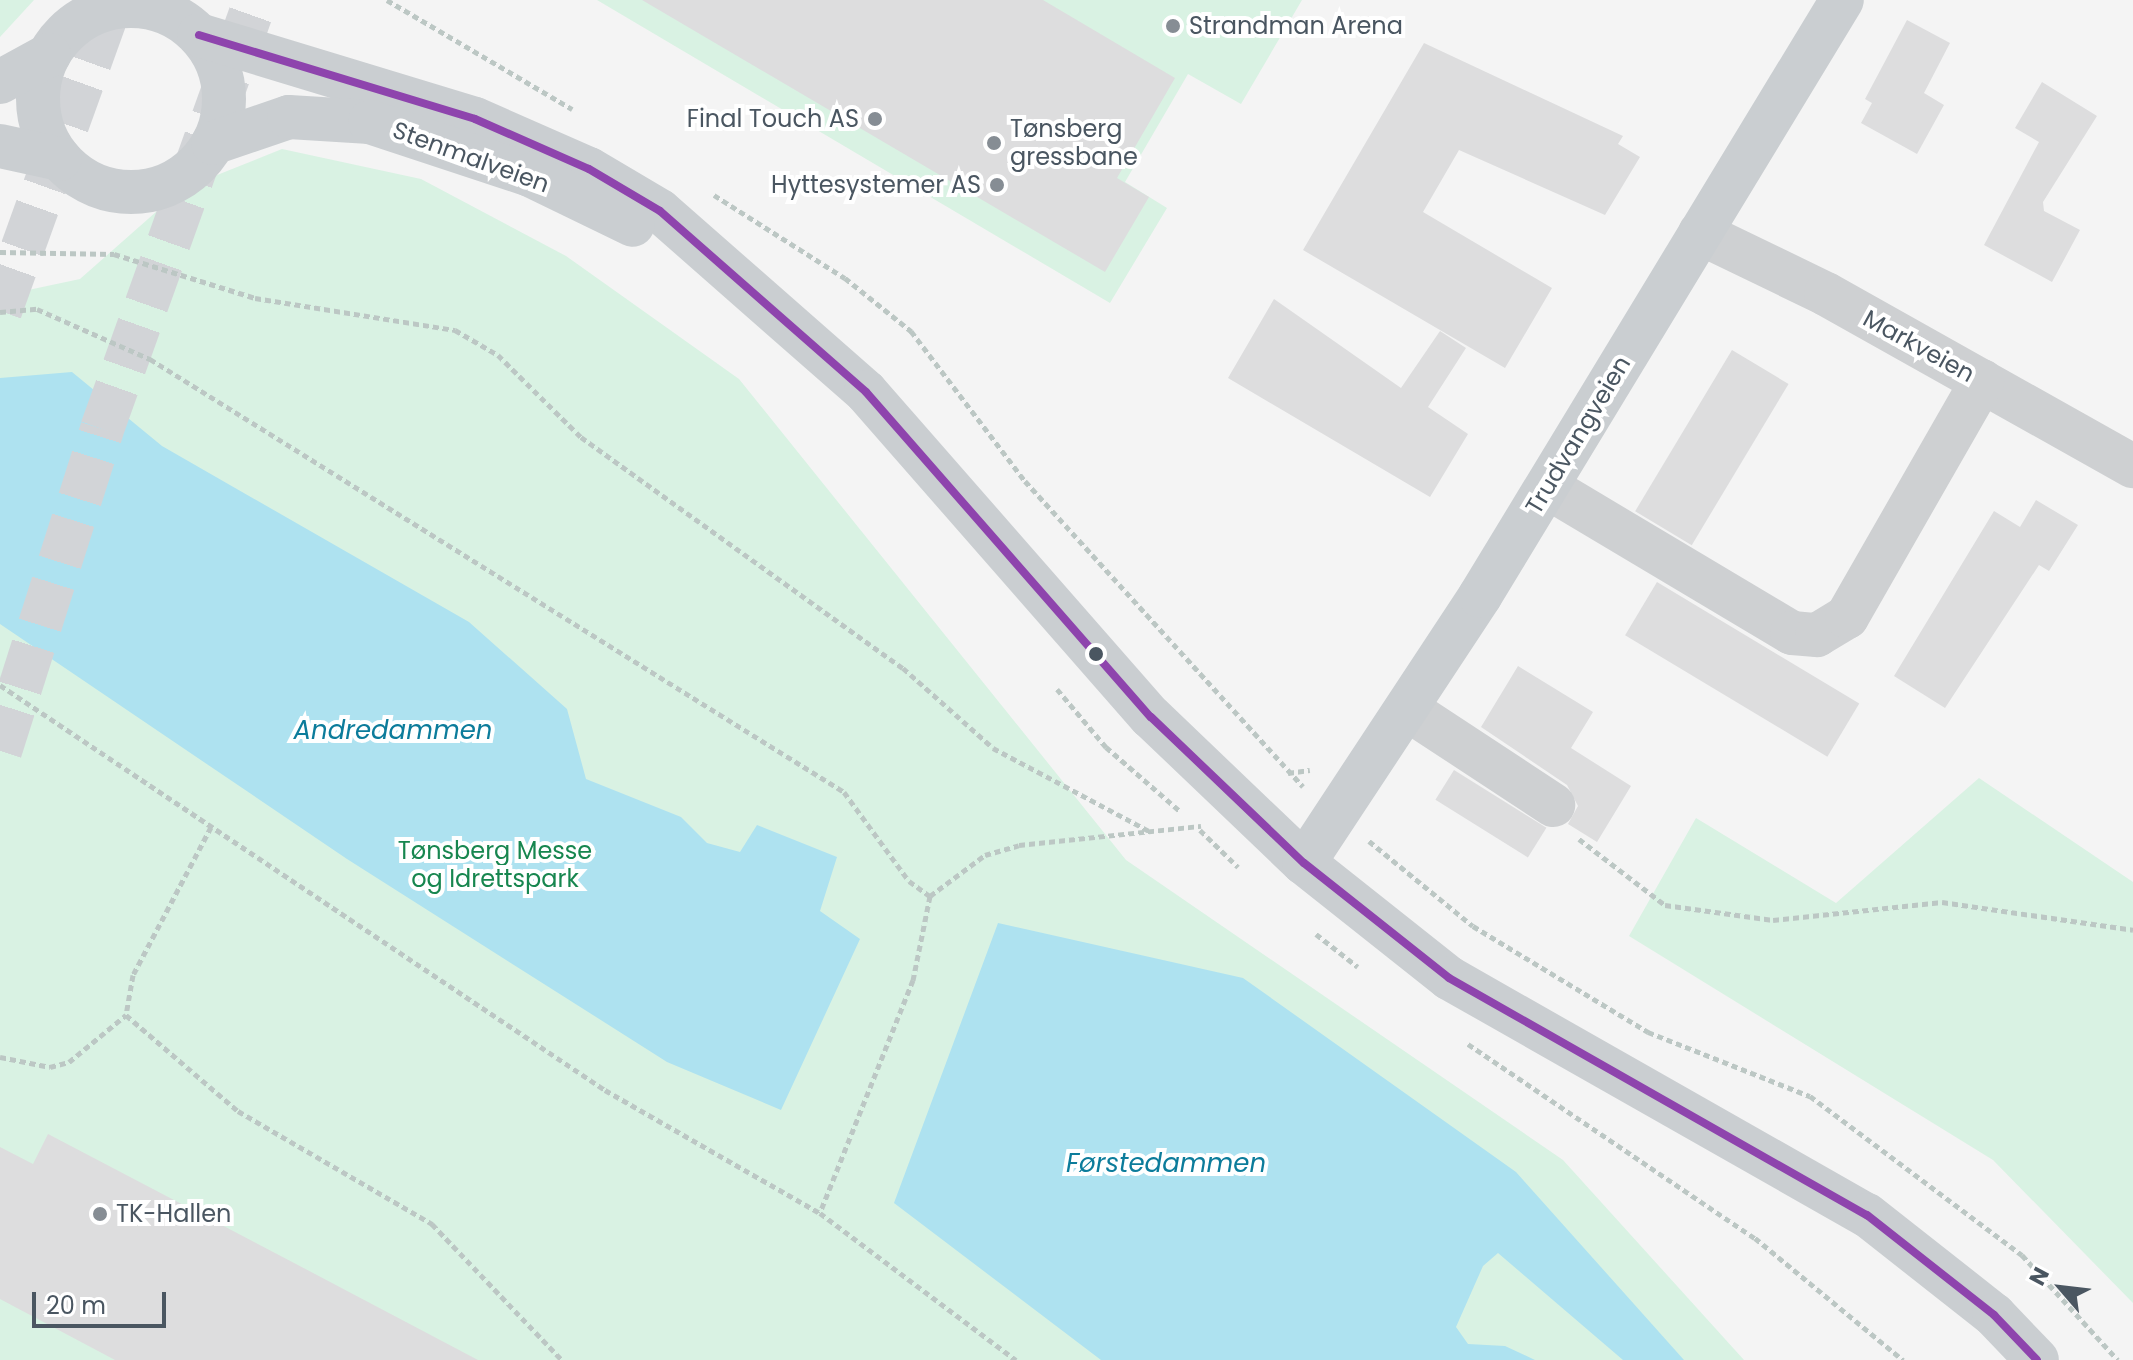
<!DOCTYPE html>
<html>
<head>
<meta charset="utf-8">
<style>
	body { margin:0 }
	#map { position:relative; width:2133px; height:1360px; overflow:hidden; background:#f4f4f4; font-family:Poppins,sans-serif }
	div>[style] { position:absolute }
	.green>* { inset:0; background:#d9f2e3 }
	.water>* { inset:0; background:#aee2f0 }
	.building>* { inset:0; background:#ddddde; transform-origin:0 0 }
	.major-tunnel>* { height:44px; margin-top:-22px; transform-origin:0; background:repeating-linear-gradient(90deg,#d2d4d7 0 44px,transparent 0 66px) }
	.path>* { height:5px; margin-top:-2.5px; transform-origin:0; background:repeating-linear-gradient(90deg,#bcc7c4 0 6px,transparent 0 10px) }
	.minor>* { height:44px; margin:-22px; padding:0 22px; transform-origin:22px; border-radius:22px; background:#ced0d2 }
	.major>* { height:44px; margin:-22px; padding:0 22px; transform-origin:22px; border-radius:22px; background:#caced1 }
	.major>.ring { margin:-22px; padding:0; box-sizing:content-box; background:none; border:44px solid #caced1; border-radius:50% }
	.bus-1>* { height:8px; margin:-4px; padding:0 4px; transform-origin:4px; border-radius:4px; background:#8e44ad }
	.dots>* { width:22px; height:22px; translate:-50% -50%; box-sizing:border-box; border:4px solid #fff; border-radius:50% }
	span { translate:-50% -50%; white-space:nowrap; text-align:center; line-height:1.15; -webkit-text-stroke:8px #fff; paint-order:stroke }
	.poi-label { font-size:24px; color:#4a5661 }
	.left { translate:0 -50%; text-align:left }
	.right { translate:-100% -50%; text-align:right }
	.street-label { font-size:24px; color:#4a5661 }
	.park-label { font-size:24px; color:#17864f }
	.water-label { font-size:26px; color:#0c7c9b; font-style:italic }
	.north { position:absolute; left:2021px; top:1248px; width:80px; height:80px; -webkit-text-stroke:6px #fff; paint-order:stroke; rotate:298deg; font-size:22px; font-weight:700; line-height:32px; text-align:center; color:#4a5661 }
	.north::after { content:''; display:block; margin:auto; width:28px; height:36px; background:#4a5661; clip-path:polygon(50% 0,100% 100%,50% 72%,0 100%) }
	.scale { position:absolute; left:32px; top:1292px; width:134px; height:36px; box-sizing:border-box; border:4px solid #4a5661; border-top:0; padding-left:10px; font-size:24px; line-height:28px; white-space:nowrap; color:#4a5661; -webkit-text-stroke:6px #fff; paint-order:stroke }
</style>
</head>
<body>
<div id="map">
	<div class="green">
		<div style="clip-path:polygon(0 0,34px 0,0 37px)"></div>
		<div style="clip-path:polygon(597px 0,1302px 0,1241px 104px,1188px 74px,1125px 182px,1167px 208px,1110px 303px)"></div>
		<div style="clip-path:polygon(282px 149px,421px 179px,566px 256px,739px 379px,1126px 860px,1563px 1160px,1744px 1360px,0 1360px,0 296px,80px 279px,182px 189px)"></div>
		<div style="clip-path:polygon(1979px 778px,2133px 882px,2133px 1303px,1993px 1160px,1629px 936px,1696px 818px,1836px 903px)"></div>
	</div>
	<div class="water">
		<div style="clip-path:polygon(72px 372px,162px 446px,469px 622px,567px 709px,586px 779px,681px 817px,707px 843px,740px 852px,757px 825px,837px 857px,820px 911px,860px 939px,781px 1110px,667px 1062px,347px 859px,0 624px,0 378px)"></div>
		<div style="clip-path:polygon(998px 923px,1243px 978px,1516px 1172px,1684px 1360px,1623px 1360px,1498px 1253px,1483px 1266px,1456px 1327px,1468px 1344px,1505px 1346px,1535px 1360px,1101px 1360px,894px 1203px)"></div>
	</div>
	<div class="building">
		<div style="clip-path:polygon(642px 0,1043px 0,1175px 78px,1117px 178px,1149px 197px,1105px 272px)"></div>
		<div style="clip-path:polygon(1907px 20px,1950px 43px,1924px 93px,1944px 105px,1917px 154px,1861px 123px,1872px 103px,1865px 99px)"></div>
		<div style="clip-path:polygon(1424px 43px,1623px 136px,1618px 144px,1640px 157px,1605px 215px,1459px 150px,1423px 212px,1552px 288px,1505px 368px,1303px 250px)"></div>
		<div style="clip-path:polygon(2042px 82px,2097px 116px,2043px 202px,2044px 211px,2080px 230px,2052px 282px,1984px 245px,2039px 142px,2015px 128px)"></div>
		<div style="clip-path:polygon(1274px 299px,1401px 388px,1440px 331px,1466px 348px,1428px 407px,1468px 434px,1430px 497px,1228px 378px)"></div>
		<div style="left:1732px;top:350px;width:66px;height:188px;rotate:31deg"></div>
		<div style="clip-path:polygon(2036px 500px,2078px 525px,2049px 571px,2039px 565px,1945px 708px,1894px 676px,1994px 511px,2020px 527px)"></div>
		<div style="left:1657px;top:582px;width:236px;height:62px;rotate:31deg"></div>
		<div style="clip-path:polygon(1518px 666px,1593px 712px,1571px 748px,1631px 786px,1597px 842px,1568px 824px,1578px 806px,1567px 785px,1481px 727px)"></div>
		<div style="left:1454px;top:770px;width:109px;height:35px;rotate:32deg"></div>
		<div style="clip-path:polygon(48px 1134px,296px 1264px,478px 1360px,115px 1360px,0 1299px,0 1147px,33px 1164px)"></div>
	</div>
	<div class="major-tunnel">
		<div style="left:0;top:311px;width:331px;rotate:-70.2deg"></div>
		<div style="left:0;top:751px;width:338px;rotate:-72.4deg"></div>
		<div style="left:102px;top:429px;width:456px;rotate:-70.3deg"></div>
	</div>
	<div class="path">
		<div style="left:387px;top:0;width:215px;rotate:30.5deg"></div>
		<div style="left:714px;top:195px;width:155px;rotate:32.4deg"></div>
		<div style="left:845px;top:278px;width:85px;rotate:38.8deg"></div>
		<div style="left:911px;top:331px;width:188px;rotate:52.8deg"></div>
		<div style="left:1025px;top:481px;width:413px;rotate:47.7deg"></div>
		<div style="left:0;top:252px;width:114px;rotate:1deg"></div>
		<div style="left:114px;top:254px;width:148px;rotate:17.3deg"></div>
		<div style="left:255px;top:298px;width:203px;rotate:9.1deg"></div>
		<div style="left:455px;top:330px;width:50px;rotate:30.2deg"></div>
		<div style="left:498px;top:355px;width:117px;rotate:44.7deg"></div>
		<div style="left:581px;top:437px;width:396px;rotate:35.7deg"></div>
		<div style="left:903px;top:668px;width:120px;rotate:41.6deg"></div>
		<div style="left:993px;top:748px;width:177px;rotate:28deg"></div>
		<div style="left:0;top:312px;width:37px;rotate:-5deg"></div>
		<div style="left:37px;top:309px;width:124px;rotate:23.9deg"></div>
		<div style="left:150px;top:359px;width:818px;rotate:31.96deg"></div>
		<div style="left:844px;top:792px;width:110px;rotate:53.9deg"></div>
		<div style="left:909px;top:881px;width:26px;rotate:36deg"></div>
		<div style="left:930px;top:896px;width:86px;rotate:101.4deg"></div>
		<div style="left:913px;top:980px;width:251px;rotate:111.8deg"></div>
		<div style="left:0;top:685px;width:728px;rotate:33.8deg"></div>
		<div style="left:605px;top:1090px;width:248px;rotate:29.8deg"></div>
		<div style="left:820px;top:1213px;width:245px;rotate:36.9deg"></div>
		<div style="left:1057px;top:689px;width:76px;rotate:49.8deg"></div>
		<div style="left:1106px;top:747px;width:99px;rotate:40.9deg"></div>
		<div style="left:1288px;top:773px;width:22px;rotate:-8deg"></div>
		<div style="left:211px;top:827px;width:167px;rotate:117.8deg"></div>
		<div style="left:133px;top:975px;width:41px;rotate:99.9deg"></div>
		<div style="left:126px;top:1015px;width:148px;rotate:40.6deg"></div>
		<div style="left:238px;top:1111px;width:225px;rotate:30.2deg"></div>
		<div style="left:432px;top:1224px;width:188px;rotate:46.3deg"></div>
		<div style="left:1200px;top:830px;width:53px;rotate:44.2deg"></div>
		<div style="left:1579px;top:839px;width:108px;rotate:37.5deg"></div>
		<div style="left:1665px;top:905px;width:109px;rotate:7.9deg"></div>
		<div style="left:1773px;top:920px;width:170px;rotate:-6.1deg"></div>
		<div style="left:1942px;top:902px;width:193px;rotate:8.3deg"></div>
		<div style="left:1369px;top:841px;width:134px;rotate:39.3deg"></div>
		<div style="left:1473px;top:926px;width:205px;rotate:31.2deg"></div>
		<div style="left:1648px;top:1032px;width:174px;rotate:21.6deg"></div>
		<div style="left:1810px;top:1096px;width:265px;rotate:36.9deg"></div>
		<div style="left:2022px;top:1255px;width:142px;rotate:47.6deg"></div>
		<div style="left:930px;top:896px;width:69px;rotate:-36.7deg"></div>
		<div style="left:985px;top:855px;width:35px;rotate:-16deg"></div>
		<div style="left:1019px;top:845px;width:183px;rotate:-6deg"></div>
		<div style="left:1316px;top:934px;width:53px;rotate:38.2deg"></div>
		<div style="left:1468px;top:1044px;width:346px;rotate:34.1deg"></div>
		<div style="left:1755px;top:1238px;width:192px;rotate:39.5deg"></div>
		<div style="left:0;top:1057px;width:51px;rotate:11.3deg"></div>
		<div style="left:50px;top:1067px;width:20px;rotate:-15deg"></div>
		<div style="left:69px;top:1062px;width:74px;rotate:-39.5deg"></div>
	</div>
	<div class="minor">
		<div style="left:1700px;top:233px;width:140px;rotate:25.8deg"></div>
		<div style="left:1826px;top:294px;width:352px;rotate:29.3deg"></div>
		<div style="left:1547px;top:487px;width:285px;rotate:30.8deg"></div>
		<div style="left:1792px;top:633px;width:25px;rotate:5deg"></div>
		<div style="left:1817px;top:635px;width:35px;rotate:-31deg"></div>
		<div style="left:1847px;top:617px;width:272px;rotate:-60.2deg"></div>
		<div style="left:1407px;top:709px;width:175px;rotate:33.3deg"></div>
	</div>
	<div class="major">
		<div class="ring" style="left:38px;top:6px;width:142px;height:142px"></div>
		<div style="left:199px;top:35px;width:288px;rotate:16.9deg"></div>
		<div style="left:475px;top:119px;width:124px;rotate:23.7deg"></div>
		<div style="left:589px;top:169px;width:82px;rotate:30.6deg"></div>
		<div style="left:660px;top:211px;width:274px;rotate:41.3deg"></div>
		<div style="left:866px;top:392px;width:432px;rotate:48.8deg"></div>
		<div style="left:1151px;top:717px;width:211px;rotate:43.7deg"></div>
		<div style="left:1304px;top:863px;width:185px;rotate:38.4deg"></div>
		<div style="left:1449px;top:978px;width:481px;rotate:29.6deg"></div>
		<div style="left:1867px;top:1215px;width:162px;rotate:38.2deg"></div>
		<div style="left:1994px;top:1315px;width:62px;rotate:46.3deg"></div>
		<div style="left:0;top:82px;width:56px;rotate:-28.9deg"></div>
		<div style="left:213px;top:143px;width:80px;rotate:-18.9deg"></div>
		<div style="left:289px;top:117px;width:81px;rotate:3.5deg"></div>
		<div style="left:370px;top:122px;width:169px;rotate:18.3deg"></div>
		<div style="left:530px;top:175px;width:114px;rotate:25.9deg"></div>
		<div style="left:0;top:146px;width:61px;rotate:12.2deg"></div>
		<div style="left:1304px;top:863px;width:320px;rotate:-56.6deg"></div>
		<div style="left:1480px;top:596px;width:697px;rotate:-58.73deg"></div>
	</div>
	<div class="bus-1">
		<div style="left:199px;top:35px;width:288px;rotate:16.9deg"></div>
		<div style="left:475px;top:119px;width:124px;rotate:23.7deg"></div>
		<div style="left:589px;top:169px;width:82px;rotate:30.6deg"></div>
		<div style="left:660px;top:211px;width:274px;rotate:41.3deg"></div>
		<div style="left:866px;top:392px;width:432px;rotate:48.8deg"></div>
		<div style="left:1151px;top:717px;width:211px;rotate:43.7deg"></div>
		<div style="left:1304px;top:863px;width:185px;rotate:38.4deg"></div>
		<div style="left:1449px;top:978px;width:481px;rotate:29.6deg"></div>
		<div style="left:1867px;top:1215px;width:162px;rotate:38.2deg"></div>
		<div style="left:1994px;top:1315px;width:62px;rotate:46.3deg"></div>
	</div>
	<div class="dots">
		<div style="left:1173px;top:26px;background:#868d94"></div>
		<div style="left:875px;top:119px;background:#868d94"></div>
		<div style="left:994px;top:143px;background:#868d94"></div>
		<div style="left:997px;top:185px;background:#868d94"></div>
		<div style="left:1096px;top:654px;background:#4a5661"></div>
		<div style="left:100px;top:1214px;background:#868d94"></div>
	</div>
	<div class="poi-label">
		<span class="left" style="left:1189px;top:26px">Strandman Arena</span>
		<span class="right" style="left:859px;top:119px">Final Touch AS</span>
		<span class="left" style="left:1010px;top:143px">Tønsberg<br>gressbane</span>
		<span class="right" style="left:981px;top:185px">Hyttesystemer AS</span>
		<span class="left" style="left:116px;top:1214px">TK-Hallen</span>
	</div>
	<div class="street-label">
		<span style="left:471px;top:157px;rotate:20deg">Stenmalveien</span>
		<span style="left:1919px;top:346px;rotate:29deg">Markveien</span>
		<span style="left:1578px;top:435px;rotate:-59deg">Trudvangveien</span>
	</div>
	<div class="park-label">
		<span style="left:495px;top:865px">Tønsberg Messe<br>og Idrettspark</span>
	</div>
	<div class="water-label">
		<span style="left:393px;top:731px">Andredammen</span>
		<span style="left:1166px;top:1164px">Førstedammen</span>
	</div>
	<div class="north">N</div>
	<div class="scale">20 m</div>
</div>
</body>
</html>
